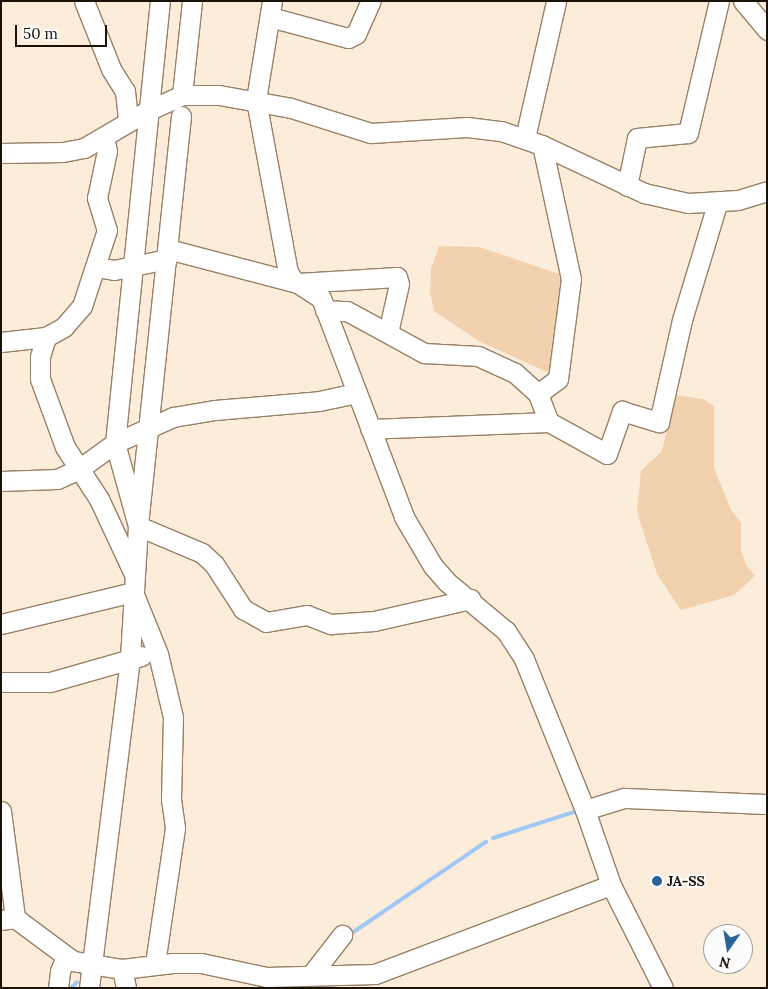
<!DOCTYPE html>
<html>
<head>
<meta charset="utf-8">
<style>
	body { margin:0 }
	#map { position:relative; width:768px; height:989px; overflow:hidden; background:#fcecda; font-family:Lora,serif }
	div>[style] { position:absolute }
	.green>* { inset:0; background:#f2d1af }
	.stream>* { height:4px; margin:-2px; padding:0 2px; transform-origin:2px; border-radius:2px; background:#9fc8f4 }
	.roads { filter:drop-shadow(1px 0 #988065) drop-shadow(-1px 0 #988065) drop-shadow(0 1px #988065) drop-shadow(0 -1px #988065) }
	.minor>* { height:19px; margin:-9.5px; padding:0 9.5px; transform-origin:9.5px; border-radius:9.5px; background:#fff }
	.dots>* { width:14px; height:14px; translate:-50% -50%; box-sizing:border-box; border:2px solid #fcfcfc; border-radius:50% }
	span { translate:-50% -50%; white-space:nowrap; text-align:center; line-height:1.15; -webkit-text-stroke:4px #fcfcfc; paint-order:stroke }
	.poi-label { font-size:14px; color:#1a1107; font-weight:700 }
	.left { translate:0 -50%; text-align:left }
	.frame { position:absolute; inset:0; border:2px solid #1a1107; pointer-events:none }
	.north { position:absolute; left:703px; top:924px; width:50px; height:50px; box-sizing:border-box; background:#fcfcfc; border:1px solid #a29e9a; border-radius:50%; rotate:193deg; font-size:14px; font-weight:700; line-height:20px; text-align:center; color:#1a1107 }
	.north::after { content:''; display:block; margin:auto; width:18px; height:22px; background:#29629a; clip-path:polygon(50% 0,100% 100%,50% 72%,0 100%) }
	.scale { position:absolute; left:15px; top:25px; width:92px; height:22px; box-sizing:border-box; border:2px solid #1a1107; border-top:0; padding-left:6px; font-size:15px; line-height:18px; white-space:nowrap; color:#1a1107; -webkit-text-stroke:4px #fcfcfc; paint-order:stroke }
</style>
</head>
<body>
<div id="map">
	<div class="green">
		<div style="clip-path:polygon(439px 246px,479px 247px,559px 274px,565px 303px,556px 376px,479px 341px,434px 311px,430px 293px,431px 269px)"></div>
		<div style="clip-path:polygon(675px 395px,703px 399px,714px 406px,714px 468px,731px 510px,741px 523px,741px 550px,746px 565px,755px 576px,734px 595px,681px 610px,657px 574px,637px 512px,641px 471px,662px 451px)"></div>
	</div>
	<div class="stream">
		<div style="left:493px;top:838px;width:88px;rotate:-17.8deg"></div>
		<div style="left:349px;top:935px;width:166px;rotate:-34.2deg"></div>
		<div style="left:71px;top:988px;width:8px;rotate:-45deg"></div>
	</div>
	<div class="roads">
		<div class="minor">
			<div style="left:84px;top:1px;width:73px;rotate:68.3deg"></div>
			<div style="left:111px;top:69px;width:26px;rotate:58deg"></div>
			<div style="left:125px;top:91px;width:31px;rotate:84deg"></div>
			<div style="left:272px;top:1px;width:100px;rotate:99.2deg"></div>
			<div style="left:256px;top:100px;width:175px;rotate:79.5deg"></div>
			<div style="left:288px;top:272px;width:9px;rotate:58deg"></div>
			<div style="left:293px;top:280px;width:33px;rotate:33deg"></div>
			<div style="left:321px;top:298px;width:234px;rotate:69.2deg"></div>
			<div style="left:404px;top:517px;width:57px;rotate:59.4deg"></div>
			<div style="left:433px;top:566px;width:21px;rotate:49deg"></div>
			<div style="left:447px;top:582px;width:77px;rotate:39.7deg"></div>
			<div style="left:506px;top:631px;width:33px;rotate:57deg"></div>
			<div style="left:524px;top:659px;width:163px;rotate:68deg"></div>
			<div style="left:585px;top:810px;width:79px;rotate:70.9deg"></div>
			<div style="left:611px;top:885px;width:115px;rotate:63.2deg"></div>
			<div style="left:743px;top:1px;width:38px;rotate:50deg"></div>
			<div style="left:270px;top:17px;width:81px;rotate:15.1deg"></div>
			<div style="left:348px;top:38px;width:9px;rotate:-27deg"></div>
			<div style="left:356px;top:34px;width:36px;rotate:-66deg"></div>
			<div style="left:182px;top:95px;width:95px;rotate:-83.9deg"></div>
			<div style="left:181px;top:116px;width:412px;rotate:96deg"></div>
			<div style="left:138px;top:526px;width:69px;rotate:22.9deg"></div>
			<div style="left:202px;top:553px;width:16px;rotate:43deg"></div>
			<div style="left:214px;top:564px;width:54px;rotate:57.2deg"></div>
			<div style="left:243px;top:609px;width:26px;rotate:29deg"></div>
			<div style="left:266px;top:622px;width:42px;rotate:-9.7deg"></div>
			<div style="left:307px;top:615px;width:26px;rotate:21deg"></div>
			<div style="left:331px;top:624px;width:43px;rotate:-4deg"></div>
			<div style="left:374px;top:621px;width:99px;rotate:-12.8deg"></div>
			<div style="left:104px;top:138px;width:13px;rotate:77deg"></div>
			<div style="left:107px;top:151px;width:48px;rotate:102deg"></div>
			<div style="left:97px;top:198px;width:34px;rotate:73deg"></div>
			<div style="left:107px;top:230px;width:80px;rotate:108.2deg"></div>
			<div style="left:82px;top:306px;width:28px;rotate:131deg"></div>
			<div style="left:64px;top:327px;width:21px;rotate:151deg"></div>
			<div style="left:46px;top:337px;width:21px;rotate:107deg"></div>
			<div style="left:40px;top:357px;width:22px;rotate:90deg"></div>
			<div style="left:40px;top:379px;width:72px;rotate:69.8deg"></div>
			<div style="left:65px;top:447px;width:62px;rotate:56.8deg"></div>
			<div style="left:99px;top:499px;width:81px;rotate:65deg"></div>
			<div style="left:525px;top:138px;width:140px;rotate:-77.2deg"></div>
			<div style="left:1px;top:153px;width:62px;rotate:-0.9deg"></div>
			<div style="left:63px;top:152px;width:21px;rotate:-11deg"></div>
			<div style="left:84px;top:148px;width:75px;rotate:-30.3deg"></div>
			<div style="left:149px;top:110px;width:36px;rotate:-24deg"></div>
			<div style="left:182px;top:95px;width:37px"></div>
			<div style="left:219px;top:95px;width:73px;rotate:10.2deg"></div>
			<div style="left:291px;top:108px;width:84px;rotate:17.4deg"></div>
			<div style="left:371px;top:133px;width:96px;rotate:-3.6deg"></div>
			<div style="left:467px;top:127px;width:34px;rotate:7deg"></div>
			<div style="left:501px;top:131px;width:43px;rotate:18.9deg"></div>
			<div style="left:542px;top:145px;width:113px;rotate:25.2deg"></div>
			<div style="left:644px;top:193px;width:45px;rotate:12.8deg"></div>
			<div style="left:688px;top:203px;width:50px;rotate:-3.4deg"></div>
			<div style="left:738px;top:200px;width:30px;rotate:-17deg"></div>
			<div style="left:627px;top:186px;width:49px;rotate:-78.2deg"></div>
			<div style="left:637px;top:138px;width:51px;rotate:-5.6deg"></div>
			<div style="left:688px;top:133px;width:136px;rotate:-76.8deg"></div>
			<div style="left:168px;top:249px;width:134px;rotate:14.7deg"></div>
			<div style="left:298px;top:283px;width:99px;rotate:-3.5deg"></div>
			<div style="left:397px;top:277px;width:7px;rotate:74deg"></div>
			<div style="left:399px;top:284px;width:50px;rotate:102.7deg"></div>
			<div style="left:97px;top:267px;width:17px;rotate:10deg"></div>
			<div style="left:114px;top:270px;width:54px;rotate:-11.7deg"></div>
			<div style="left:325px;top:310px;width:22px;rotate:3deg"></div>
			<div style="left:347px;top:311px;width:88px;rotate:28.6deg"></div>
			<div style="left:424px;top:353px;width:54px;rotate:3.2deg"></div>
			<div style="left:478px;top:356px;width:41px;rotate:24.7deg"></div>
			<div style="left:515px;top:373px;width:31px;rotate:42deg"></div>
			<div style="left:538px;top:394px;width:30px;rotate:69deg"></div>
			<div style="left:549px;top:422px;width:179px;rotate:177.8deg"></div>
			<div style="left:1px;top:342px;width:45px;rotate:-6.3deg"></div>
			<div style="left:538px;top:394px;width:25px;rotate:-37deg"></div>
			<div style="left:558px;top:379px;width:101px;rotate:-82.6deg"></div>
			<div style="left:571px;top:279px;width:137px;rotate:-102.2deg"></div>
			<div style="left:549px;top:422px;width:66px;rotate:28.9deg"></div>
			<div style="left:607px;top:454px;width:46px;rotate:-70.8deg"></div>
			<div style="left:622px;top:411px;width:39px;rotate:17deg"></div>
			<div style="left:659px;top:422px;width:105px;rotate:-77.3deg"></div>
			<div style="left:682px;top:320px;width:124px;rotate:-73.2deg"></div>
			<div style="left:1px;top:481px;width:56px;rotate:-2deg"></div>
			<div style="left:57px;top:479px;width:24px;rotate:-24deg"></div>
			<div style="left:79px;top:469px;width:44px;rotate:-35.8deg"></div>
			<div style="left:115px;top:443px;width:64px;rotate:-24.1deg"></div>
			<div style="left:173px;top:417px;width:43px;rotate:-9.5deg"></div>
			<div style="left:215px;top:410px;width:104px;rotate:-4.9deg"></div>
			<div style="left:319px;top:401px;width:39px;rotate:-12deg"></div>
			<div style="left:1px;top:624px;width:136px;rotate:-13.6deg"></div>
			<div style="left:133px;top:592px;width:67px;rotate:68deg"></div>
			<div style="left:158px;top:654px;width:65px;rotate:76.6deg"></div>
			<div style="left:173px;top:717px;width:82px;rotate:91.4deg"></div>
			<div style="left:171px;top:799px;width:29px;rotate:82deg"></div>
			<div style="left:175px;top:828px;width:137px;rotate:98.4deg"></div>
			<div style="left:1px;top:682px;width:49px"></div>
			<div style="left:50px;top:682px;width:95px;rotate:-15.9deg"></div>
			<div style="left:585px;top:810px;width:41px;rotate:-17.1deg"></div>
			<div style="left:624px;top:798px;width:143px;rotate:2.4deg"></div>
			<div style="left:1px;top:811px;width:108px;rotate:82.5deg"></div>
			<div style="left:1px;top:920px;width:14px;rotate:-8deg"></div>
			<div style="left:15px;top:918px;width:72px;rotate:36.6deg"></div>
			<div style="left:73px;top:961px;width:50px;rotate:9.3deg"></div>
			<div style="left:122px;top:969px;width:51px;rotate:-6.7deg"></div>
			<div style="left:173px;top:963px;width:28px"></div>
			<div style="left:201px;top:963px;width:67px;rotate:12deg"></div>
			<div style="left:267px;top:977px;width:108px;rotate:-1.6deg"></div>
			<div style="left:375px;top:974px;width:252px;rotate:-20.7deg"></div>
			<div style="left:122px;top:969px;width:19px;rotate:78deg"></div>
			<div style="left:311px;top:975px;width:51px;rotate:-52.2deg"></div>
			<div style="left:58px;top:988px;width:17px;rotate:-83deg"></div>
			<div style="left:60px;top:971px;width:15px;rotate:-67deg"></div>
			<div style="left:89px;top:988px;width:334px;rotate:-82.9deg"></div>
			<div style="left:130px;top:657px;width:131px;rotate:-86.5deg"></div>
			<div style="left:138px;top:526px;width:86px;rotate:-105.5deg"></div>
			<div style="left:115px;top:443px;width:444px;rotate:-84.2deg"></div>
		</div>
	</div>
	<div class="dots">
		<div style="left:657px;top:881px;background:#29629a"></div>
	</div>
	<div class="poi-label">
		<span class="left" style="left:667px;top:881px">JA-SS</span>
	</div>
	<div class="frame"></div>
	<div class="north">N</div>
	<div class="scale">50 m</div>
</div>
</body>
</html>
